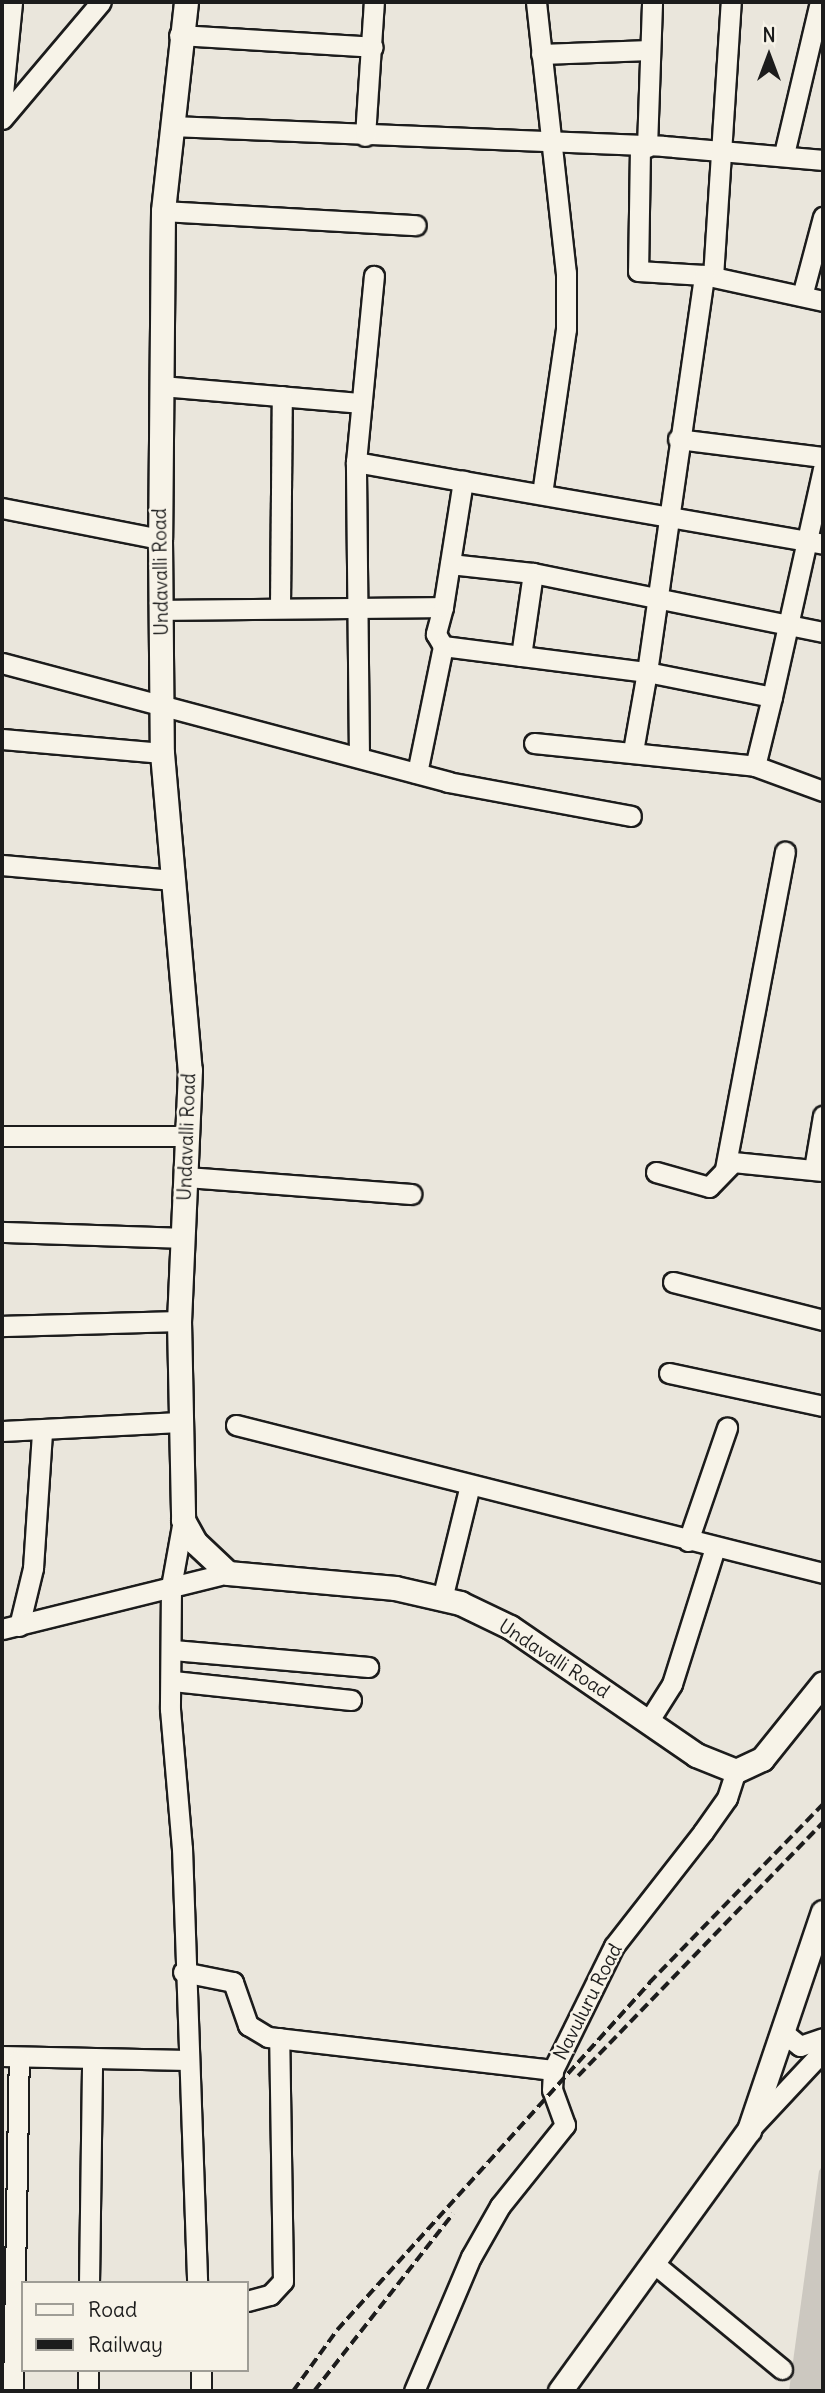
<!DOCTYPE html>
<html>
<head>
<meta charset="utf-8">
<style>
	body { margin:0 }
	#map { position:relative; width:825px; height:2393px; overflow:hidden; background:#eae6dc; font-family:Delius,sans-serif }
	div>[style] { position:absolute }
	.green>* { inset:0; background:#ccc8c0 }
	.roads { filter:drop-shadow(2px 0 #1c1c1c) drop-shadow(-2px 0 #1c1c1c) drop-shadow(0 2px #1c1c1c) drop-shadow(0 -2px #1c1c1c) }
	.minor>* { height:19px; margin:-9.5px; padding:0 9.5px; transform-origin:9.5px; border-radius:9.5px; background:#f7f3e8 }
	.major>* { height:23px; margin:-11.5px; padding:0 11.5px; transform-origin:11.5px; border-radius:11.5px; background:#f7f3e8 }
	.rail>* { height:3.5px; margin-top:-1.75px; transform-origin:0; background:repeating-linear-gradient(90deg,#1c1c1c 0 10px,transparent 0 15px) }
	span { translate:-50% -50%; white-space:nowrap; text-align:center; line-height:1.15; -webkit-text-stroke:5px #f7f3e8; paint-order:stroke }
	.street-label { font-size:19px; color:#1c1c1c }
	.frame { position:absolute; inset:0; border:4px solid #1c1c1c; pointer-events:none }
	.legend { position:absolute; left:21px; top:2281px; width:228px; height:91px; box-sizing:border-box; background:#f7f3e8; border:2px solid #9f9d96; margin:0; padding:9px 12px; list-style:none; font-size:21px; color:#1c1c1c }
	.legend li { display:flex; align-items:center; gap:14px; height:35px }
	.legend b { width:35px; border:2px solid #9f9d96 }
	.north { position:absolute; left:734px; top:21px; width:70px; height:70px; -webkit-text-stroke:5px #f7f3e8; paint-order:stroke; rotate:0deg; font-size:19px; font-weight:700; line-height:28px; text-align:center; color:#1c1c1c }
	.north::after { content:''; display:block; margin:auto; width:24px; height:32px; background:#1c1c1c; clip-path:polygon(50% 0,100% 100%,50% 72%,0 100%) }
</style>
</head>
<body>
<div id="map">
	<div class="green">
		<div style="clip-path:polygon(823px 2165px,823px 2391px,789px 2391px,819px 2171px)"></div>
	</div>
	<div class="roads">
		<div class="minor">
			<div style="left:536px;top:2px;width:273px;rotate:83.7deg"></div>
			<div style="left:566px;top:273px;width:56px;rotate:90deg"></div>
			<div style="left:566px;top:329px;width:166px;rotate:98.3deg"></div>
			<div style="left:179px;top:35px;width:194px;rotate:3.5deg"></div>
			<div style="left:541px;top:54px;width:109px;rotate:-2.1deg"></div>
			<div style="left:2px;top:103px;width:101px;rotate:-84.3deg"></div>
			<div style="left:2px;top:119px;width:153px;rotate:-49.8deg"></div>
			<div style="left:171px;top:126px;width:492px;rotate:2.3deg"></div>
			<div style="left:663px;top:146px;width:161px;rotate:5deg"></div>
			<div style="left:365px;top:136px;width:134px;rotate:-86.2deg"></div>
			<div style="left:647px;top:147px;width:145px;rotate:-88deg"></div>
			<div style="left:640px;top:148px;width:123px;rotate:90.9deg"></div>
			<div style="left:638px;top:271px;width:66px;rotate:3.5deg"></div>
			<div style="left:704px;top:275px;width:122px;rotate:12.3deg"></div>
			<div style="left:784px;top:154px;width:156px;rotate:-76.7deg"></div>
			<div style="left:163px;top:211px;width:253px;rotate:3.2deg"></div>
			<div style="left:713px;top:277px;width:276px;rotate:-86.3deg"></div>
			<div style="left:802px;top:296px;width:82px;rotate:-75.1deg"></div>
			<div style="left:162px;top:386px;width:200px;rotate:4.9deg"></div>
			<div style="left:678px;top:439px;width:146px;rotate:7.1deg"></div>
			<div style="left:356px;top:462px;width:109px;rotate:10.1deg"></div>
			<div style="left:2px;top:508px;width:161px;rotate:11.1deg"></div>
			<div style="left:450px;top:564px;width:83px;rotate:6.2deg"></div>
			<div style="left:533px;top:573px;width:296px;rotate:11.5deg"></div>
			<div style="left:280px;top:606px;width:210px;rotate:-89.5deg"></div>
			<div style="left:443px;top:607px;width:28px;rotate:105deg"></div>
			<div style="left:436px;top:634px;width:14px;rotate:60deg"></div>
			<div style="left:443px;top:646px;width:206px;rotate:7.3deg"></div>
			<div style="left:647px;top:672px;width:401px;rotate:-81.8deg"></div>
			<div style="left:162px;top:610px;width:281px;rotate:-0.6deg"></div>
			<div style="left:443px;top:607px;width:128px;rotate:-81deg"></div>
			<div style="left:463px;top:481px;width:365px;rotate:9.9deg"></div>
			<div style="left:521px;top:656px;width:84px;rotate:-81.8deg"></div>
			<div style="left:2px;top:663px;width:462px;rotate:14.9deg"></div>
			<div style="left:448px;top:782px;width:186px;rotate:10.5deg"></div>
			<div style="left:772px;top:697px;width:234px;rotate:-77.4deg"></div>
			<div style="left:2px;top:739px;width:161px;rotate:5deg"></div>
			<div style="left:534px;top:743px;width:222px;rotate:5.9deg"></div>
			<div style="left:633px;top:751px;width:80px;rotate:-80deg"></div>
			<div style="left:647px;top:672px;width:127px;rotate:11.3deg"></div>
			<div style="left:772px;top:697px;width:71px;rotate:103.8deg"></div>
			<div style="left:755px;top:766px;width:72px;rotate:20.2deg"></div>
			<div style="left:359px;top:757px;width:295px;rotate:-90.6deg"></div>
			<div style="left:356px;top:462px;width:187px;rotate:-84.5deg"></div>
			<div style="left:417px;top:773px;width:130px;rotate:-78.4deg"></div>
			<div style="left:2px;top:865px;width:171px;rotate:5deg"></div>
			<div style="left:2px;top:1136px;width:185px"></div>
			<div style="left:725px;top:1169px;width:323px;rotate:-79.3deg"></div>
			<div style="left:814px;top:1169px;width:54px;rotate:-80.4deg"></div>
			<div style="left:656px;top:1172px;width:55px;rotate:15.8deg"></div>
			<div style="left:709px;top:1187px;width:35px;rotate:-46deg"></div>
			<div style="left:733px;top:1162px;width:90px;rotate:5.7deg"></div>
			<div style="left:186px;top:1177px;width:226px;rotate:4.3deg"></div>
			<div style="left:2px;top:1232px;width:182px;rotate:1.9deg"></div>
			<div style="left:673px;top:1282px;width:155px;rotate:14.2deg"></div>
			<div style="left:2px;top:1326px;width:177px;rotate:-1.6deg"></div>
			<div style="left:669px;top:1373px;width:157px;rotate:12.1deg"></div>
			<div style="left:236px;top:1425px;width:605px;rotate:14.15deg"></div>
			<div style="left:2px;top:1431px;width:178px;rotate:-2.9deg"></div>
			<div style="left:183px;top:1520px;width:68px;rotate:100.2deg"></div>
			<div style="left:171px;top:1587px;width:122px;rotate:90.5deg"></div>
			<div style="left:170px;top:1709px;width:140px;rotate:85.1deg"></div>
			<div style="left:182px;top:1848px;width:435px;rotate:88deg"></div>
			<div style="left:688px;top:1541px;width:120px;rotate:-71deg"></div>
			<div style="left:442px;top:1599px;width:117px;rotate:-76.2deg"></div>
			<div style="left:19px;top:1626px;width:60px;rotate:-76.4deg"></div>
			<div style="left:33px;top:1568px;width:137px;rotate:-86.2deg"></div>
			<div style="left:2px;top:1629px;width:233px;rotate:-13.9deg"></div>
			<div style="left:173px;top:1650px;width:196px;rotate:5deg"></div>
			<div style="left:173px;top:1681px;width:179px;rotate:6.1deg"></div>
			<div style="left:648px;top:1722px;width:45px;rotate:-57.7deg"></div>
			<div style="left:672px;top:1684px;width:143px;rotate:-72.5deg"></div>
			<div style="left:183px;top:1972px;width:51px;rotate:11.3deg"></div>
			<div style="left:233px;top:1982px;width:46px;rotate:70.8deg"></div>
			<div style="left:248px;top:2025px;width:23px;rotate:31deg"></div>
			<div style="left:268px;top:2037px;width:287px;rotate:6.6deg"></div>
			<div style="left:785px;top:2034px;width:19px;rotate:39deg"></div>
			<div style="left:800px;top:2046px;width:24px;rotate:-19deg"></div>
			<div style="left:2px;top:2056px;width:186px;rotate:1.2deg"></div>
			<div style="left:750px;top:2129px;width:107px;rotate:-46.9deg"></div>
			<div style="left:657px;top:2266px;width:162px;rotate:39.5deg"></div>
			<div style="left:89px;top:2283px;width:225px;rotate:-89.2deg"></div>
			<div style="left:247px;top:2301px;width:24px;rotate:-15deg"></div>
			<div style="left:270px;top:2295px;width:19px;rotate:-47deg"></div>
			<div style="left:283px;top:2281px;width:243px;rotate:-90.9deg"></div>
			<div style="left:201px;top:2370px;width:21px;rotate:90deg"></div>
			<div style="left:13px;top:2391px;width:332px;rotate:-89deg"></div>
			<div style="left:88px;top:2391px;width:21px;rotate:-90deg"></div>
			<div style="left:414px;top:2391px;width:146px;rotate:-67deg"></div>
			<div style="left:471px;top:2257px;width:59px;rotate:-60.4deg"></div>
			<div style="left:500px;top:2206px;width:104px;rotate:-51.3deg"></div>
			<div style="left:565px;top:2125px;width:37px;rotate:-110deg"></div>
			<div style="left:552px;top:2090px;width:20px;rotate:-87deg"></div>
			<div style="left:553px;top:2070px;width:138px;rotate:-63.8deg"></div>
			<div style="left:614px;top:1946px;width:145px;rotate:-52deg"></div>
			<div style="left:703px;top:1832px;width:42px;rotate:-54.8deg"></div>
			<div style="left:727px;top:1798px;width:28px;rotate:-72deg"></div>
		</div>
		<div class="major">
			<div style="left:186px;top:2px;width:210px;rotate:96.3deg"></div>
			<div style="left:163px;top:211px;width:328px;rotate:90.5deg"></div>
			<div style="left:160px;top:539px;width:214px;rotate:89.5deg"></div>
			<div style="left:162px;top:753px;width:318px;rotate:85deg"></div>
			<div style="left:190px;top:1070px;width:251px;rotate:92.5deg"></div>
			<div style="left:179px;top:1321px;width:199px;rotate:88.8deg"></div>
			<div style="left:183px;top:1520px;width:26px;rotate:61deg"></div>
			<div style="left:196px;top:1543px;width:44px;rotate:43.2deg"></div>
			<div style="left:228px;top:1573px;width:168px;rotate:5.1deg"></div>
			<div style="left:395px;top:1588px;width:67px;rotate:13deg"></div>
			<div style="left:460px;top:1603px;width:55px;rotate:25.6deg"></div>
			<div style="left:510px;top:1627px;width:226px;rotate:34.5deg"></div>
			<div style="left:696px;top:1755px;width:43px;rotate:21.8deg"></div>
			<div style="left:736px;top:1771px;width:29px;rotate:-25deg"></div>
			<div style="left:762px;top:1759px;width:97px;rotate:-51.2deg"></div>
			<div style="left:560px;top:2391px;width:322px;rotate:-54.1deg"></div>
			<div style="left:749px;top:2130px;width:230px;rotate:-71.3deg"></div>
		</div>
	</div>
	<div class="rail">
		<div style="left:578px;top:2076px;width:353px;rotate:-46deg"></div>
		<div style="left:293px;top:2391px;width:75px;rotate:-54.2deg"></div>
		<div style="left:337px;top:2330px;width:467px;rotate:-48deg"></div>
		<div style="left:649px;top:1983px;width:250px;rotate:-45.8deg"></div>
		<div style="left:314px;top:2391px;width:225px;rotate:-51.9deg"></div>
	</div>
	<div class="street-label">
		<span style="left:161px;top:572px;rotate:-91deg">Undavalli Road</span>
		<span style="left:187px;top:1137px;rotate:-88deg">Undavalli Road</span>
		<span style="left:554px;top:1659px;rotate:33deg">Undavalli Road</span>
		<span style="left:588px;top:2002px;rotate:-63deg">Navuluru Road</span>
	</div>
	<div class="frame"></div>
	<ul class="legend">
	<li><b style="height:9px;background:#f7f3e8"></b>Road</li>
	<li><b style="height:9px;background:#1c1c1c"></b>Railway</li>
	</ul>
	<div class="north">N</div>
</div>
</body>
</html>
